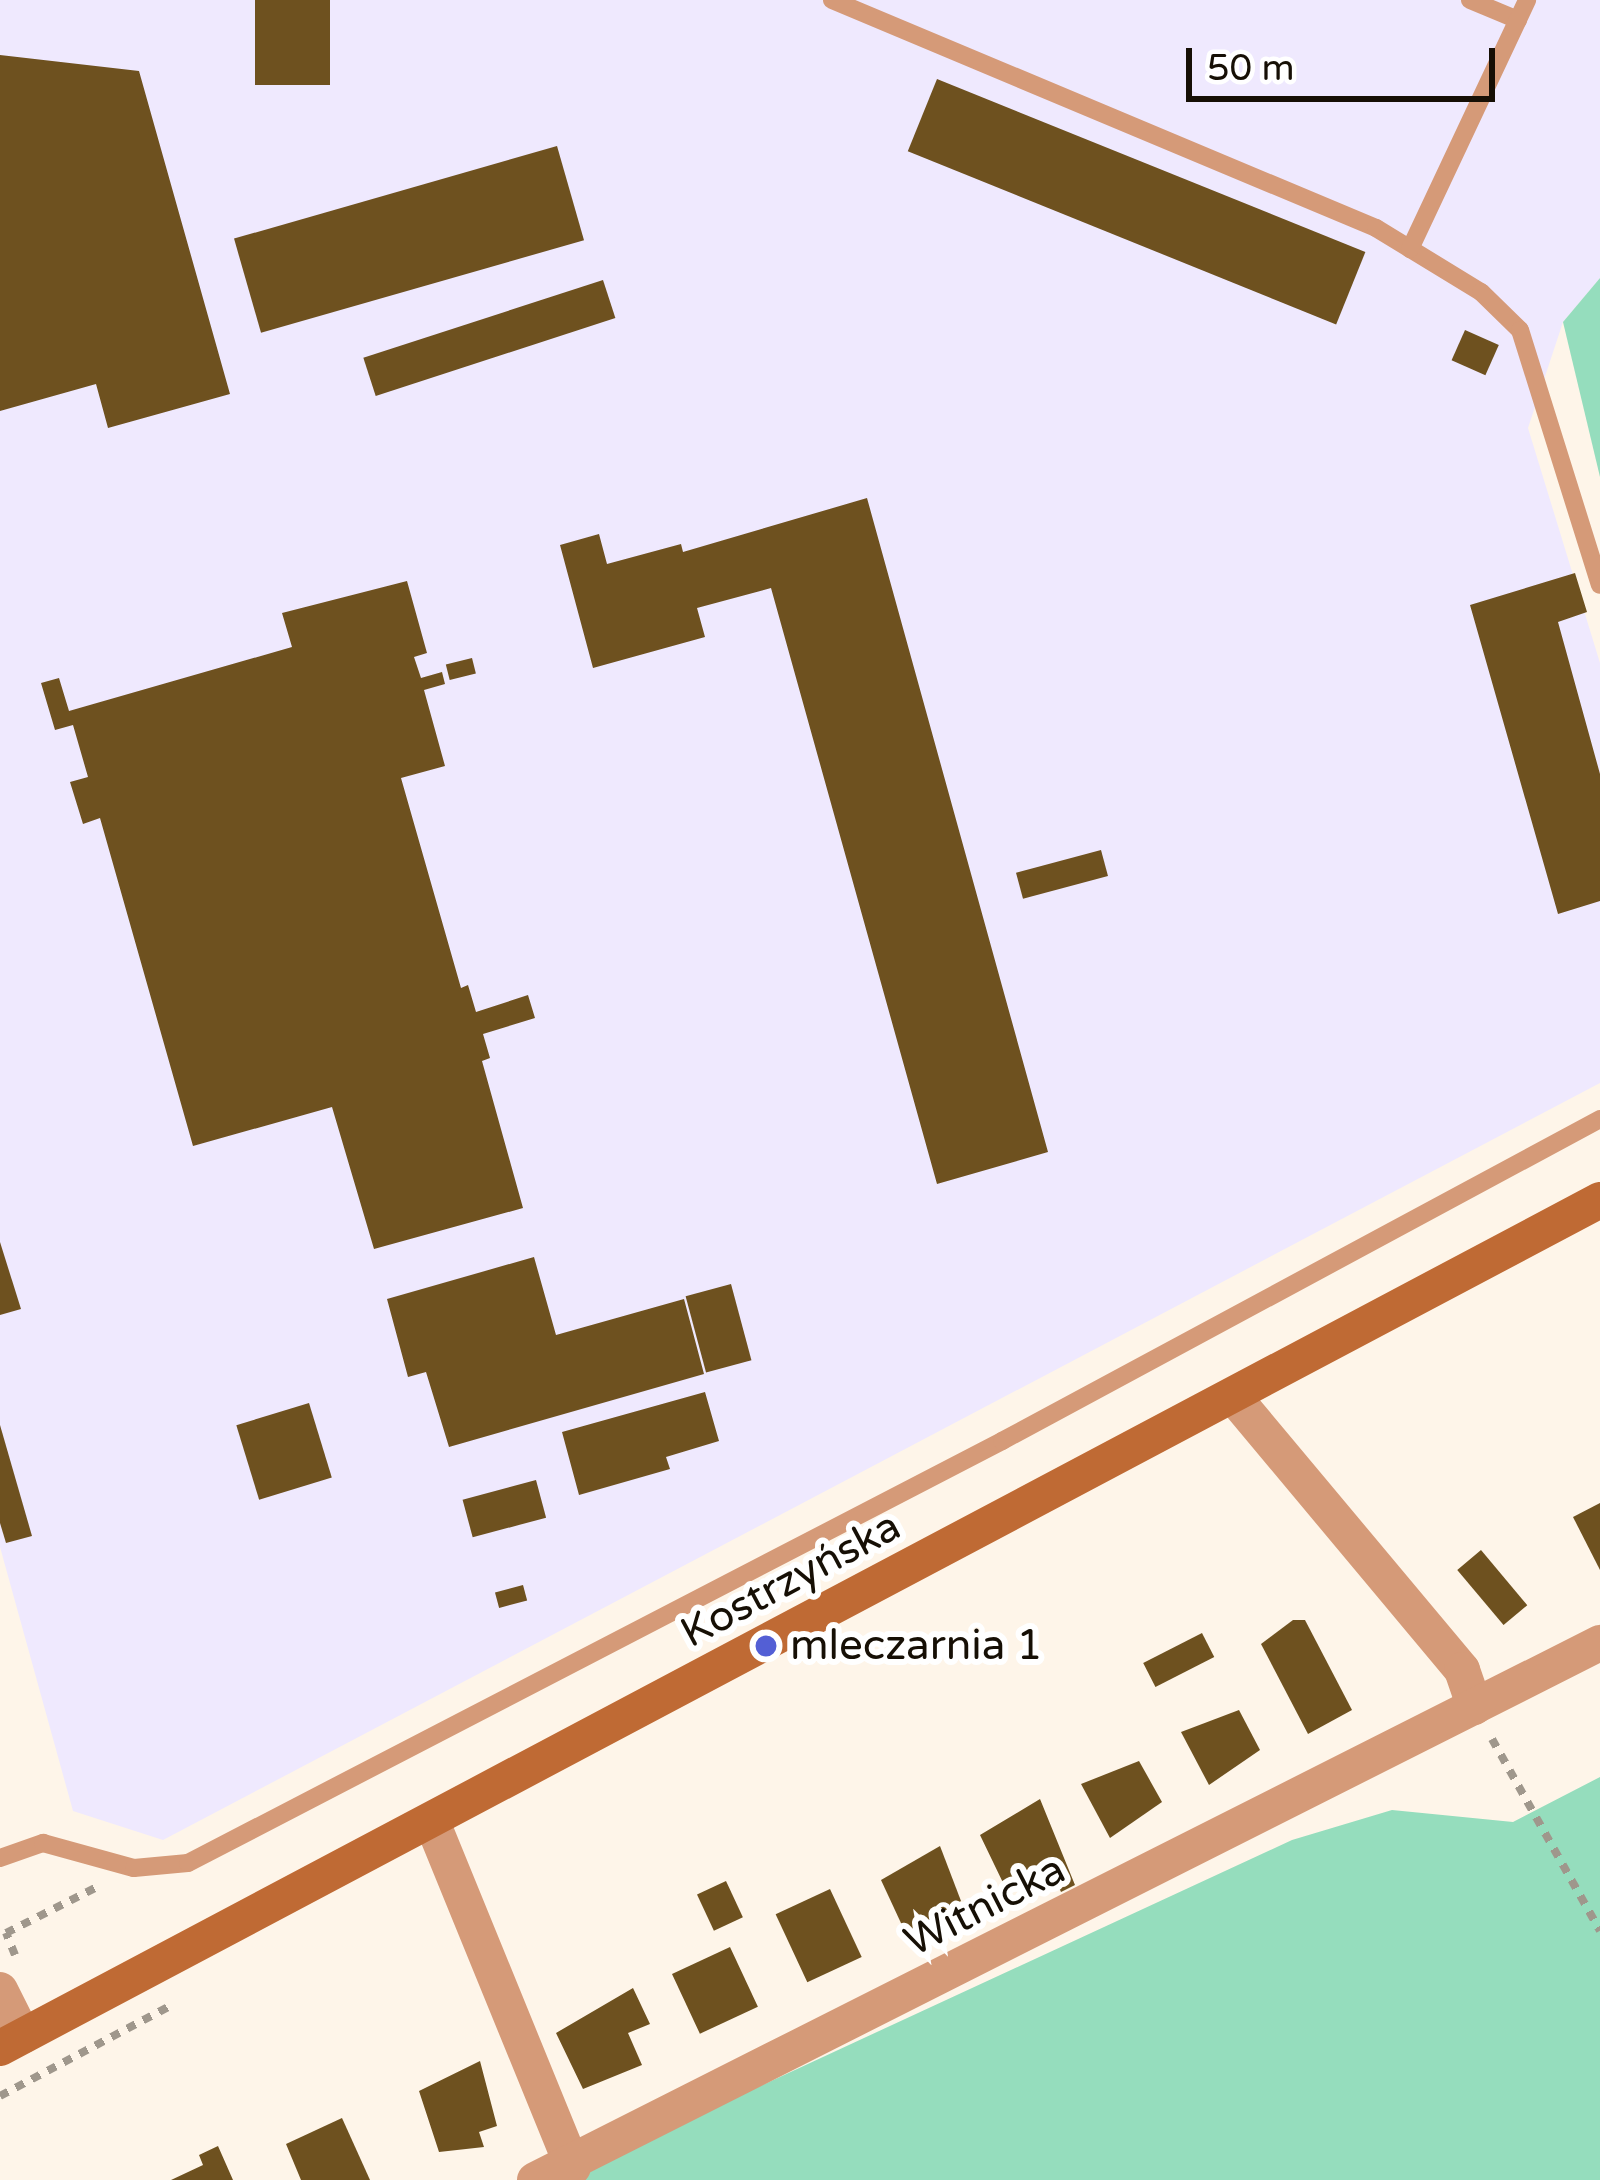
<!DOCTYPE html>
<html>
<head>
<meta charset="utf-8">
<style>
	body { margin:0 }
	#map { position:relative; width:1600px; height:2180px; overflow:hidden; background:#fef5e9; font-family:"Varela Round",sans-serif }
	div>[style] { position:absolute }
	.industrial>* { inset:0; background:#efe9fe }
	.green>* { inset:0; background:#95ddbd }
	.building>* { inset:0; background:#6e511f; transform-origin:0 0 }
	.path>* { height:8px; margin-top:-4px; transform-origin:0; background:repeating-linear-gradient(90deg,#9f978c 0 9px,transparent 0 18px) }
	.lane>* { height:18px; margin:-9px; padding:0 9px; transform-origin:9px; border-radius:9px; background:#d59a78 }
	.street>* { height:36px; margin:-18px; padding:0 18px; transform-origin:18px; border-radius:18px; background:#d59a78 }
	.secondary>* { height:36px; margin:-18px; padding:0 18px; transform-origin:18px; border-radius:18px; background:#bf6a34 }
	.dots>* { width:33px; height:33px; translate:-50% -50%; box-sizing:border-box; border:6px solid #fff; border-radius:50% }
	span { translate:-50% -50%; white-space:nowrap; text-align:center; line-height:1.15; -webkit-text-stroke:12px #fff; paint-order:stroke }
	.street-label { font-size:42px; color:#160f05 }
	.poi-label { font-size:42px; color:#160f05 }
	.left { translate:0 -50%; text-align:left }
	.scale { position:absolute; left:1186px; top:48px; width:309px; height:54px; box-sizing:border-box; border:6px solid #160f05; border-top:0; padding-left:15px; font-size:36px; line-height:42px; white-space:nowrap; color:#160f05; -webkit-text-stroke:9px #fff; paint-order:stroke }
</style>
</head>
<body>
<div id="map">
	<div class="industrial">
		<div style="clip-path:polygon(0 0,1600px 0,1600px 278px,1563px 322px,1528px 428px,1600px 663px,1600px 1083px,163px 1840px,73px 1811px,0 1547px)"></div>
	</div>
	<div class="green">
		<div style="clip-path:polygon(1600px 278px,1600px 477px,1563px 322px)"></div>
		<div style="clip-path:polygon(1600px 1777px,1600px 2180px,557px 2180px,1292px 1840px,1392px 1810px,1513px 1822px)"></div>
	</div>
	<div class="building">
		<div style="left:255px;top:0;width:75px;height:85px"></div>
		<div style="clip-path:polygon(0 55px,139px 71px,230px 394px,108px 428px,96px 384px,0 411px)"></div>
		<div style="left:937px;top:79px;width:462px;height:78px;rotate:22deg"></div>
		<div style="left:557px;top:146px;width:98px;height:336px;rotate:74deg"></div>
		<div style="left:603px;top:280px;width:40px;height:252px;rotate:72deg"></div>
		<div style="left:1465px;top:330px;width:37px;height:33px;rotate:24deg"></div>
		<div style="clip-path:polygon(867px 498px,1048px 1152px,937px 1184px,771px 588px,697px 608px,705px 637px,593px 668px,560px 545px,599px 534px,607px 564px,681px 544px,683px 552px)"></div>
		<div style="clip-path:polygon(1575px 573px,1587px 612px,1558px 622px,1600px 774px,1600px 901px,1558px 914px,1470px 605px)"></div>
		<div style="clip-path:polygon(407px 581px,427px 653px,414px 657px,421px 678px,442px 672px,445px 684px,424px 690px,445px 766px,401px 778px,461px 988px,468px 985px,476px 1012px,528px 995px,535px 1018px,483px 1034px,490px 1058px,482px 1061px,523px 1208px,374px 1249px,332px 1107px,193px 1146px,100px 818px,83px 824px,70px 782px,88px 777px,73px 725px,55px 730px,41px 683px,59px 678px,69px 711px,292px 647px,282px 613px)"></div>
		<div style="left:472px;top:658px;width:16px;height:27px;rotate:76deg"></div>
		<div style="left:1101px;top:850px;width:27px;height:88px;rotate:75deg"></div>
		<div style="clip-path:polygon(0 1242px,21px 1309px,0 1315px)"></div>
		<div style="clip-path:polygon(534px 1257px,556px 1335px,684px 1299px,704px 1374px,449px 1447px,426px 1372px,408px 1377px,387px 1299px)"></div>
		<div style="left:731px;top:1284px;width:79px;height:47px;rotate:75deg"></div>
		<div style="clip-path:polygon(705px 1392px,719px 1441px,666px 1457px,670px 1469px,579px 1495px,562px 1432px)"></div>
		<div style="left:309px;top:1403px;width:78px;height:76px;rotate:73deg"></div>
		<div style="clip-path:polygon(0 1425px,32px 1536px,6px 1543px,0 1523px)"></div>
		<div style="left:536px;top:1480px;width:39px;height:76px;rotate:75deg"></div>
		<div style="clip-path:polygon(1600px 1503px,1600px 1570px,1573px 1517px)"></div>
		<div style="left:1481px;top:1550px;width:72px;height:31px;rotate:50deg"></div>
		<div style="left:523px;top:1585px;width:16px;height:29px;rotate:75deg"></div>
		<div style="clip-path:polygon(1293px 1620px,1305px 1620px,1352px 1710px,1308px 1734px,1261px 1644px)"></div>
		<div style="left:1202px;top:1633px;width:27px;height:66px;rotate:63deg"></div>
		<div style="clip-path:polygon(1239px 1710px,1260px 1750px,1209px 1785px,1181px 1732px)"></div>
		<div style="clip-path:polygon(1139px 1761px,1162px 1802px,1110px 1838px,1081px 1784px)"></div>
		<div style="clip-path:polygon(1040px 1799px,1075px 1885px,1061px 1892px,1048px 1863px,1007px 1891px,980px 1835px)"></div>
		<div style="clip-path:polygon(940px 1846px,961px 1901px,907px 1936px,881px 1880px)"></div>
		<div style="left:726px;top:1881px;width:40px;height:32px;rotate:65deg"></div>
		<div style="left:830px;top:1889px;width:75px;height:60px;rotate:65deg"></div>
		<div style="left:730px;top:1947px;width:66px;height:64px;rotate:65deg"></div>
		<div style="clip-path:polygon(633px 1988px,650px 2024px,628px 2033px,642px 2065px,583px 2089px,556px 2033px)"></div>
		<div style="clip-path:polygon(480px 2061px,497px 2126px,479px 2132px,484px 2147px,439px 2152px,419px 2091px)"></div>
		<div style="clip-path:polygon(342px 2118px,370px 2180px,301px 2180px,286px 2144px)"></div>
		<div style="clip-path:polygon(218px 2146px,233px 2180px,171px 2180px,203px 2165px,199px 2155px)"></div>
	</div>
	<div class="path">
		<div style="left:1492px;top:1739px;width:220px;rotate:60.6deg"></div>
		<div style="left:15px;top:1955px;width:24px;rotate:-112deg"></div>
		<div style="left:6px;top:1933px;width:100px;rotate:-26.8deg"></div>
		<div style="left:0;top:2096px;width:190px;rotate:-27.9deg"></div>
	</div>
	<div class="lane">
		<div style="left:832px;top:0;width:590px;rotate:22.74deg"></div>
		<div style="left:1376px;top:228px;width:123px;rotate:31.4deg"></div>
		<div style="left:1481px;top:292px;width:54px;rotate:44.3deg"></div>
		<div style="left:1520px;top:330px;width:267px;rotate:72.6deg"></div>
		<div style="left:1470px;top:0;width:52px;rotate:22.6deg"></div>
		<div style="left:1410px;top:249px;width:275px;rotate:-64.8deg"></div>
		<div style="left:0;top:1858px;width:46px;rotate:-19.2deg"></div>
		<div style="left:43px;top:1843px;width:94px;rotate:15.4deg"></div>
		<div style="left:134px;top:1868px;width:54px;rotate:-5.3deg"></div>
		<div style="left:188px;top:1863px;width:917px;rotate:-27.4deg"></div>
		<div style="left:1002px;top:1441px;width:679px;rotate:-28.3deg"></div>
	</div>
	<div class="street">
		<div style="left:1233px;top:1396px;width:357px;rotate:50.1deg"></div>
		<div style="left:1462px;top:1670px;width:39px;rotate:71deg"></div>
		<div style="left:432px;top:1822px;width:373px;rotate:67.8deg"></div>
		<div style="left:0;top:1990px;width:51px;rotate:63.4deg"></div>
		<div style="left:535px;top:2180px;width:1193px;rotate:-26.76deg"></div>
	</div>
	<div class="secondary">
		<div style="left:0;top:2048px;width:1811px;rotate:-27.92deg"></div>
	</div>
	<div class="dots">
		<div style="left:766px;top:1646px;background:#535fd5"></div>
	</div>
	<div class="street-label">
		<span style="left:791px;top:1580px;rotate:-28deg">Kostrzyńska</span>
		<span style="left:985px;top:1906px;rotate:-27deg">Witnicka</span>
	</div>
	<div class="poi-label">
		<span class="left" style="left:790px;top:1646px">mleczarnia 1</span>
	</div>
	<div class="scale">50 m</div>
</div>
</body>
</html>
